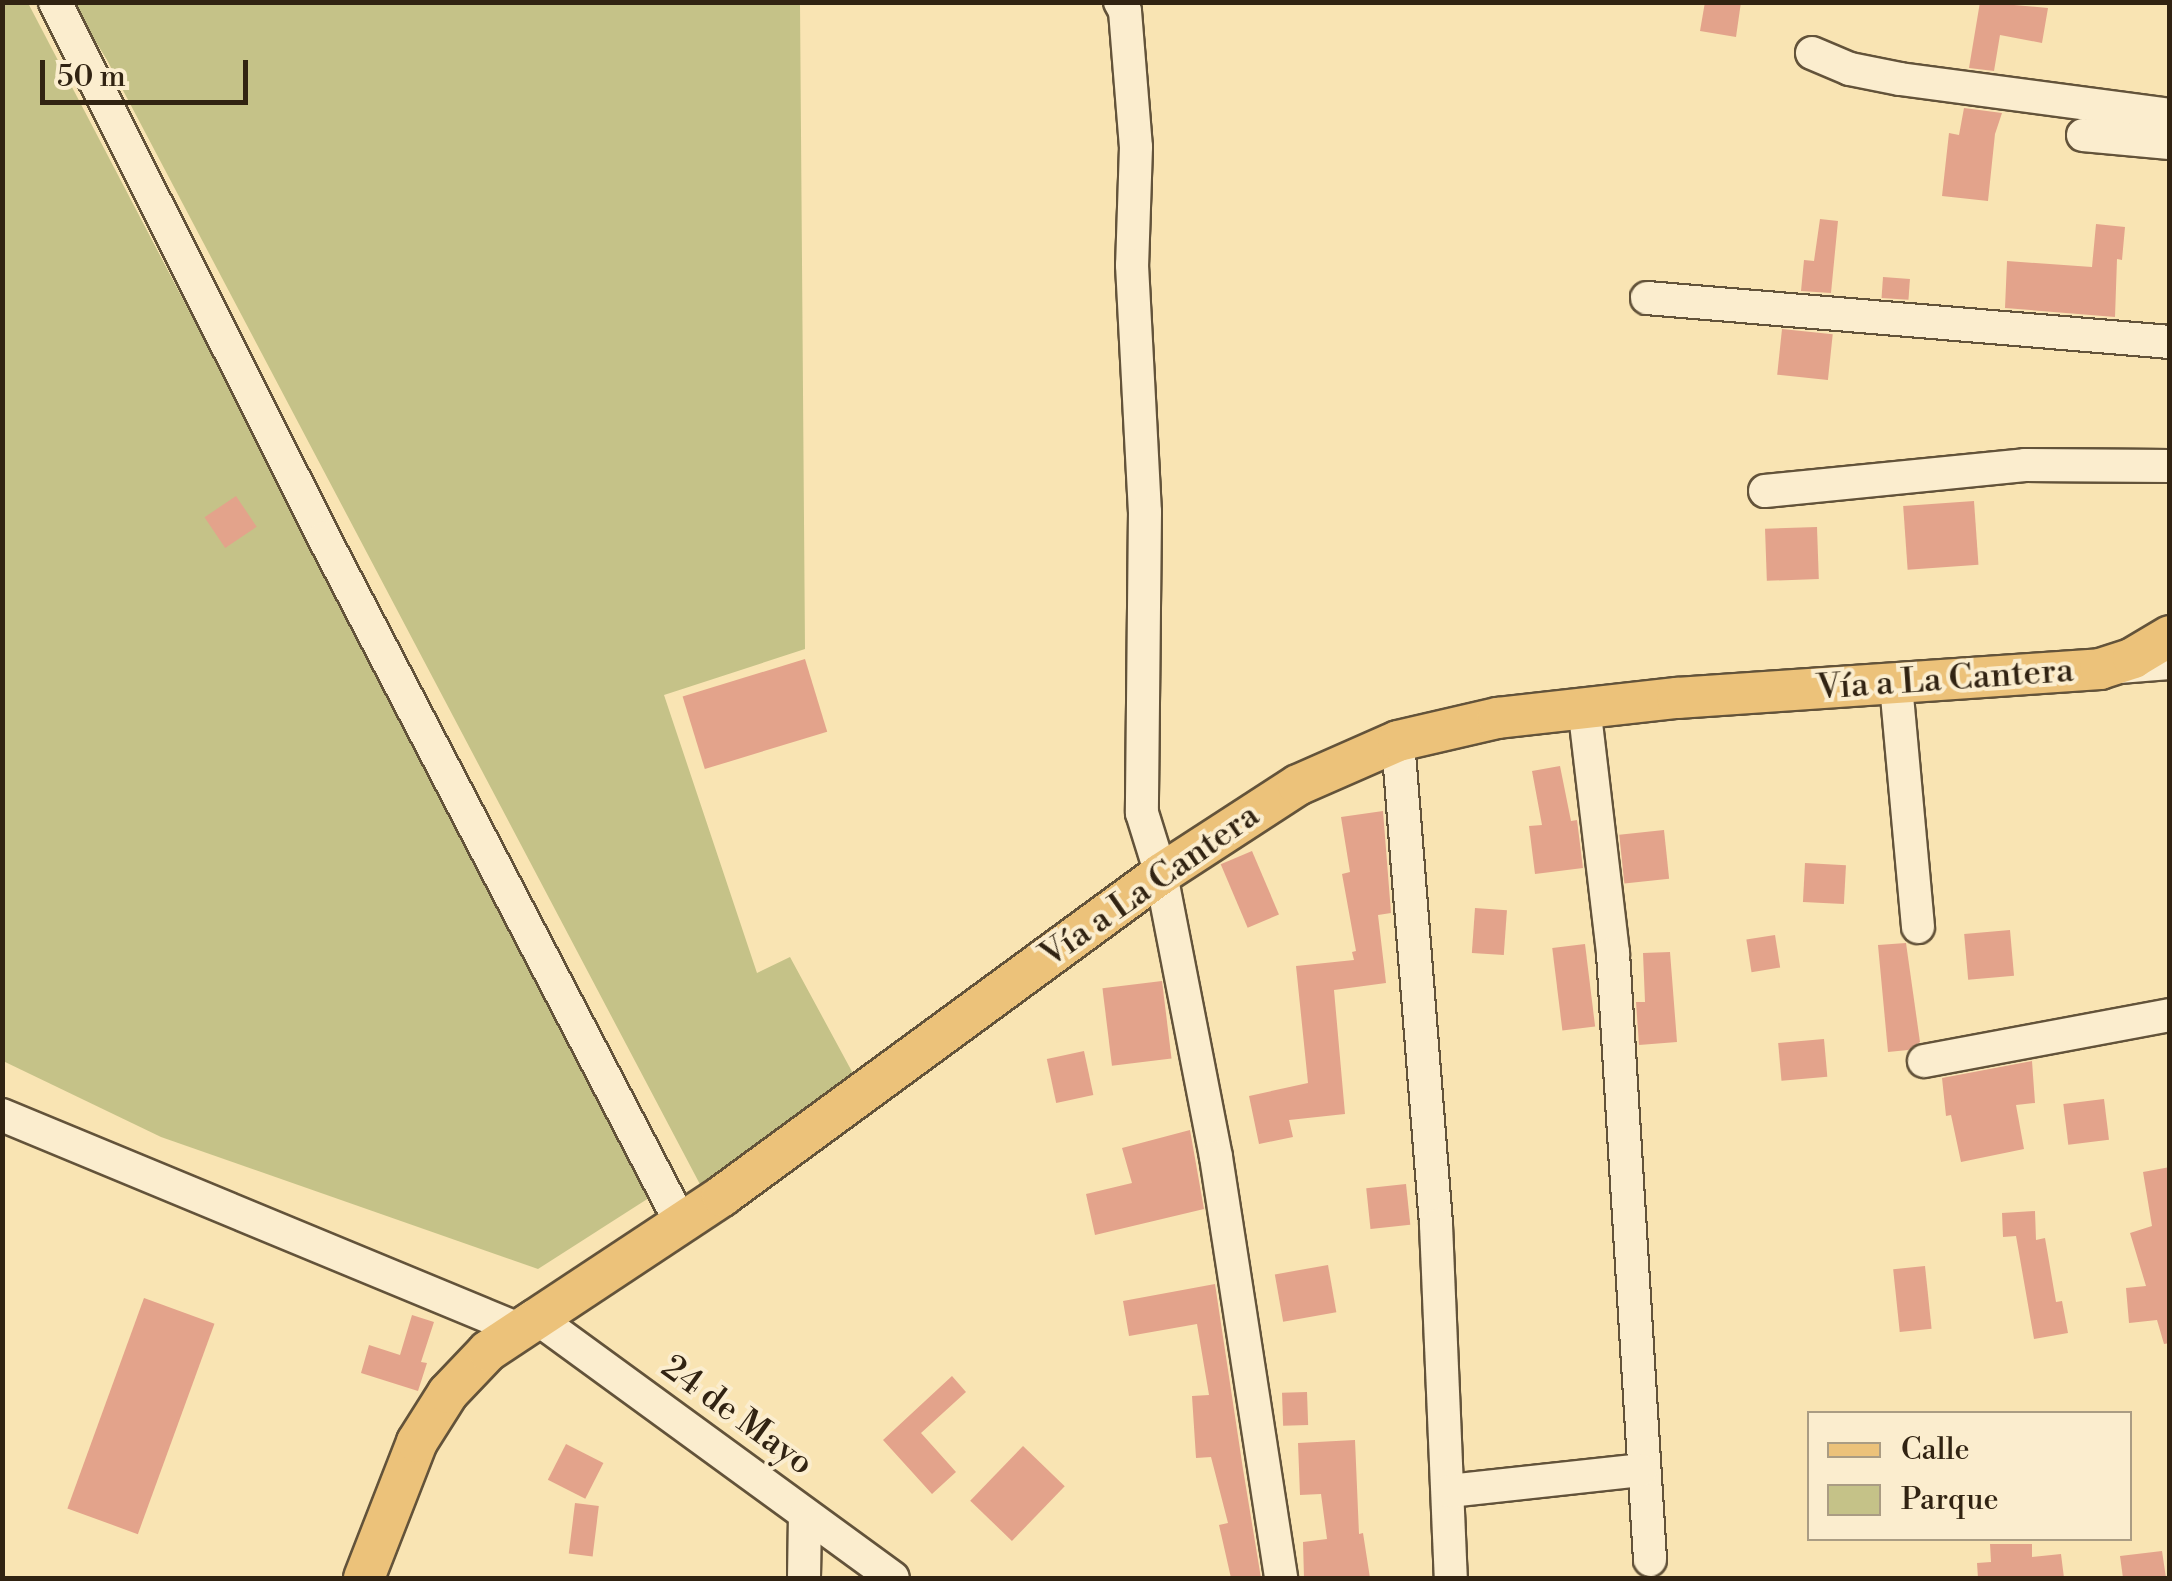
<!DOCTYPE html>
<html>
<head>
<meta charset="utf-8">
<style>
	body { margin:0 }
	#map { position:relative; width:2172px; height:1581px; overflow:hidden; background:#f9e4b3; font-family:"Libre Bodoni",serif }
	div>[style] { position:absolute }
	.green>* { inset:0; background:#c5c288 }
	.building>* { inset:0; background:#e3a38b; transform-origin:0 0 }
	.roads { filter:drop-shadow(2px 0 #63533a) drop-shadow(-2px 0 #63533a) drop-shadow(0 2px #63533a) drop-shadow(0 -2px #63533a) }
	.minor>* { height:32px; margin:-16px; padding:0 16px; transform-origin:16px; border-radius:16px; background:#fbedce }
	.major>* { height:40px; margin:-20px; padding:0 20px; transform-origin:20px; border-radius:20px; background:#ecc27a }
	span { translate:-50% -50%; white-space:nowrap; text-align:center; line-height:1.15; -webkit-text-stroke:8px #fbedce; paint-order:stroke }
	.street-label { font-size:35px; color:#312312 }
	.frame { position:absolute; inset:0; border:5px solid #312312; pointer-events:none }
	.legend { position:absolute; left:1807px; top:1411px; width:325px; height:130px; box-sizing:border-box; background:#fbedce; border:2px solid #aa9c83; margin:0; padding:12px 18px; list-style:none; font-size:30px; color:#312312 }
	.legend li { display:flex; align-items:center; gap:20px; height:50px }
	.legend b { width:50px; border:2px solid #aa9c83 }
	.scale { position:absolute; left:40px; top:60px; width:208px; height:45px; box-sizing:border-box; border:5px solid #312312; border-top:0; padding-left:12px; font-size:30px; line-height:35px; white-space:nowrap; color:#312312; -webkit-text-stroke:8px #fbedce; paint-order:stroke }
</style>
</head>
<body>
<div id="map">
	<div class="green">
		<div style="clip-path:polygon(2px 3px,28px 3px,652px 1196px,538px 1269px,161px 1137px,3px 1061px)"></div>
		<div style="clip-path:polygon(72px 3px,800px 3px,805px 649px,664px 695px,757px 973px,790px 957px,856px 1079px,703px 1190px,107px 60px)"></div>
	</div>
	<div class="building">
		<div style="clip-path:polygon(1705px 2px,1741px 2px,1736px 37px,1700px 31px)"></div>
		<div style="clip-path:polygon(1980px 2px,2048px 8px,2042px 43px,2000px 35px,1994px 71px,1969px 68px)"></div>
		<div style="clip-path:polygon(1964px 108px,2002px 113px,1995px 134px,1988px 201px,1942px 196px,1949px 133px,1959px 135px)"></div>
		<div style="clip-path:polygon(1820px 219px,1838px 221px,1831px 293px,1801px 291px,1804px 260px,1814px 261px)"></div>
		<div style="clip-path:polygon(2096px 224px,2125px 227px,2122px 260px,2117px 259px,2115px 317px,2005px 308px,2007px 261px,2092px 267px)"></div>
		<div style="left:1883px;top:277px;width:27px;height:21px;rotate:4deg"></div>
		<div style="left:1782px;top:329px;width:51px;height:46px;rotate:6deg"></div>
		<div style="left:236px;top:496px;width:37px;height:38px;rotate:56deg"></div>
		<div style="left:1974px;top:501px;width:64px;height:71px;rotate:86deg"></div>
		<div style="left:1817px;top:527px;width:52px;height:52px;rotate:88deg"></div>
		<div style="left:805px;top:659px;width:76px;height:128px;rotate:73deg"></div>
		<div style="clip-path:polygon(1560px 766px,1571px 821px,1577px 820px,1583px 868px,1535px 874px,1529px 826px,1542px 825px,1532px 771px)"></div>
		<div style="clip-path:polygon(1383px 811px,1391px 913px,1378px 915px,1386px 983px,1334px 990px,1345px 1114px,1289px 1120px,1293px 1137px,1259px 1144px,1249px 1096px,1308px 1083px,1296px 966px,1354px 960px,1352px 952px,1356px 951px,1342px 874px,1350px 872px,1341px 817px)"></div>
		<div style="left:1664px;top:830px;width:49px;height:45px;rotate:84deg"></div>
		<div style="left:1252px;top:851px;width:69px;height:34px;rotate:67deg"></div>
		<div style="left:1805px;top:863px;width:41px;height:39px;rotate:3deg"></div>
		<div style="left:1475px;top:908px;width:32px;height:45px;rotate:4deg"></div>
		<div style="left:2010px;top:930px;width:46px;height:46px;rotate:85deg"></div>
		<div style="left:1775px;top:935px;width:33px;height:29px;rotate:81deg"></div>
		<div style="clip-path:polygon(1906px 943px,1920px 1042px,1908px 1050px,1888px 1052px,1878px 945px)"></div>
		<div style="left:1585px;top:944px;width:83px;height:33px;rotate:83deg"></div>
		<div style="clip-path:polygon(1670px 952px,1677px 1042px,1639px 1045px,1636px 1002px,1645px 1002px,1643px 953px)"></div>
		<div style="left:1162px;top:981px;width:78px;height:60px;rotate:83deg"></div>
		<div style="left:1824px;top:1039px;width:38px;height:46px;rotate:85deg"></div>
		<div style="left:1084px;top:1051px;width:45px;height:38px;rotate:78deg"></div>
		<div style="clip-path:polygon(2032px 1061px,2035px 1103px,2016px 1105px,2024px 1149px,1961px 1162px,1951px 1115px,1946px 1116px,1942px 1078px)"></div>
		<div style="left:2104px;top:1099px;width:41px;height:41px;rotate:83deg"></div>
		<div style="clip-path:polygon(1190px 1130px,1204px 1209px,1095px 1235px,1086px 1194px,1132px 1183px,1122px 1148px)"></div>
		<div style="clip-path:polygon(2170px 1167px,2170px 1343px,2164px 1344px,2157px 1320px,2129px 1323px,2126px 1288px,2146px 1286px,2130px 1233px,2152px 1226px,2143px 1172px)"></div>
		<div style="left:1406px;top:1184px;width:41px;height:40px;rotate:84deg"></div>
		<div style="clip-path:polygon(2035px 1211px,2036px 1240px,2045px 1238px,2056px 1302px,2062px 1301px,2068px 1333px,2034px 1339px,2016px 1236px,2003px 1237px,2002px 1213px)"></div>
		<div style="left:1328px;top:1265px;width:48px;height:54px;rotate:80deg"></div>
		<div style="left:1925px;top:1266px;width:63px;height:32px;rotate:84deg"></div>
		<div style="clip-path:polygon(1215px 1284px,1243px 1469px,1261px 1578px,1231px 1578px,1219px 1525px,1228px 1523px,1211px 1457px,1196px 1458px,1192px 1396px,1209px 1395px,1197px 1324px,1129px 1336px,1123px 1301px)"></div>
		<div style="left:144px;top:1298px;width:75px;height:224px;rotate:20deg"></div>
		<div style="clip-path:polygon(412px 1315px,434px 1322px,421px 1362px,427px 1363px,418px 1391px,361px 1373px,369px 1345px,400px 1355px)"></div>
		<div style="clip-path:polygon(952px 1376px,966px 1392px,921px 1433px,956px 1472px,932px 1494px,883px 1440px)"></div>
		<div style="left:1307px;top:1392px;width:33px;height:25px;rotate:88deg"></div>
		<div style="clip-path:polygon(1355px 1440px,1359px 1534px,1363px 1533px,1370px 1578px,1304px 1578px,1303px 1542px,1327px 1539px,1321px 1494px,1300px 1495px,1298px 1443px)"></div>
		<div style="left:566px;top:1444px;width:42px;height:40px;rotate:27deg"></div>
		<div style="left:1023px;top:1446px;width:58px;height:76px;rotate:44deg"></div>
		<div style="left:575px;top:1503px;width:24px;height:51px;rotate:7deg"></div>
		<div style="clip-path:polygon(1990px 1544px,2032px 1544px,2032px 1557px,2061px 1554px,2064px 1578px,1978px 1578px,1977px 1563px,1991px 1562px)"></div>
		<div style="clip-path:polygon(2162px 1551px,2166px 1578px,2123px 1578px,2120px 1556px)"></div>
	</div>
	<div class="roads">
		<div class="minor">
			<div style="left:55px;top:2px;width:600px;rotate:63.35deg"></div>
			<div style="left:324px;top:538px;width:772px;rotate:62.47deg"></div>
			<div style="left:1120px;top:2px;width:10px;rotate:61deg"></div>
			<div style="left:1125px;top:11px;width:136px;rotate:85.4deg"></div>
			<div style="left:1136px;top:147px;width:118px;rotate:91.9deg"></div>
			<div style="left:1132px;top:265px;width:247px;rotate:87deg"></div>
			<div style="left:1145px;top:512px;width:301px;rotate:90.6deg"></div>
			<div style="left:1142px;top:813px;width:64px;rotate:72.7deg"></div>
			<div style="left:1161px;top:874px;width:288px;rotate:79deg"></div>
			<div style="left:1216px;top:1157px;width:426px;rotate:81.2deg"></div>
			<div style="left:1812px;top:53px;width:41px;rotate:22.8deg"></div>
			<div style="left:1850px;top:69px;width:51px;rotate:11.3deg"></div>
			<div style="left:1900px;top:79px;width:272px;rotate:7.6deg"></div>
			<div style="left:2083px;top:135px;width:87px;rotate:5.3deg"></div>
			<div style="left:1647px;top:298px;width:525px;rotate:4.81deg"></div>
			<div style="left:1765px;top:491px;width:261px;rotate:-5.7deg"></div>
			<div style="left:2025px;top:465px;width:145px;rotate:0.4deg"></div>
			<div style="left:2119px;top:667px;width:51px;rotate:-4.5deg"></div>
			<div style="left:1896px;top:685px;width:243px;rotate:84.8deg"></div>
			<div style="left:1584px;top:706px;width:249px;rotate:83.3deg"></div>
			<div style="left:1613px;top:953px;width:608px;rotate:86.51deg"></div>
			<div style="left:1398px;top:741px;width:485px;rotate:85.5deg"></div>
			<div style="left:1436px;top:1225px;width:353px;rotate:87.6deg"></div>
			<div style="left:1924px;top:1061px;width:250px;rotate:-10.6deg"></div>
			<div style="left:2px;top:1115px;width:556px;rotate:22.51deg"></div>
			<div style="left:516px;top:1328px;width:22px;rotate:-34deg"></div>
			<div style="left:534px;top:1316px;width:444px;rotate:36.1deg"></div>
			<div style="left:1449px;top:1491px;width:193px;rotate:-6.2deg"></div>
			<div style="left:804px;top:1578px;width:62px;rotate:-89.1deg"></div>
		</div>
		<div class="major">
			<div style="left:364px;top:1578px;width:146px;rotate:-68.7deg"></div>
			<div style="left:417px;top:1442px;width:58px;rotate:-57.7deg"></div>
			<div style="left:448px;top:1393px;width:58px;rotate:-46.4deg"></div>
			<div style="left:488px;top:1351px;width:281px;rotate:-33.5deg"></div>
			<div style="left:722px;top:1196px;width:544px;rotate:-36.26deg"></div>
			<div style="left:1161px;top:874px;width:163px;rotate:-33deg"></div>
			<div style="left:1298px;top:785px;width:109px;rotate:-23.7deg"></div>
			<div style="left:1398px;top:741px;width:103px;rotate:-13deg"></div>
			<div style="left:1498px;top:718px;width:180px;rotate:-6.4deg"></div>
			<div style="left:1677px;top:698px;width:424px;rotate:-3.9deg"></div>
			<div style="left:2100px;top:669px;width:35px;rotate:-18deg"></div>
			<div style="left:2133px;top:658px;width:43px;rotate:-30.7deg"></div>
		</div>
	</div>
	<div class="street-label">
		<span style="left:1945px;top:680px;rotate:-4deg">Vía a La Cantera</span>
		<span style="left:1150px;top:886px;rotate:-35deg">Vía a La Cantera</span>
		<span style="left:737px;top:1416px;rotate:36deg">24 de Mayo</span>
	</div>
	<div class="frame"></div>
	<ul class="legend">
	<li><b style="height:12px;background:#ecc27a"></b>Calle</li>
	<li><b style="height:28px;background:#c5c288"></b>Parque</li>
	</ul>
	<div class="scale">50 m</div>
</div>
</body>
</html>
